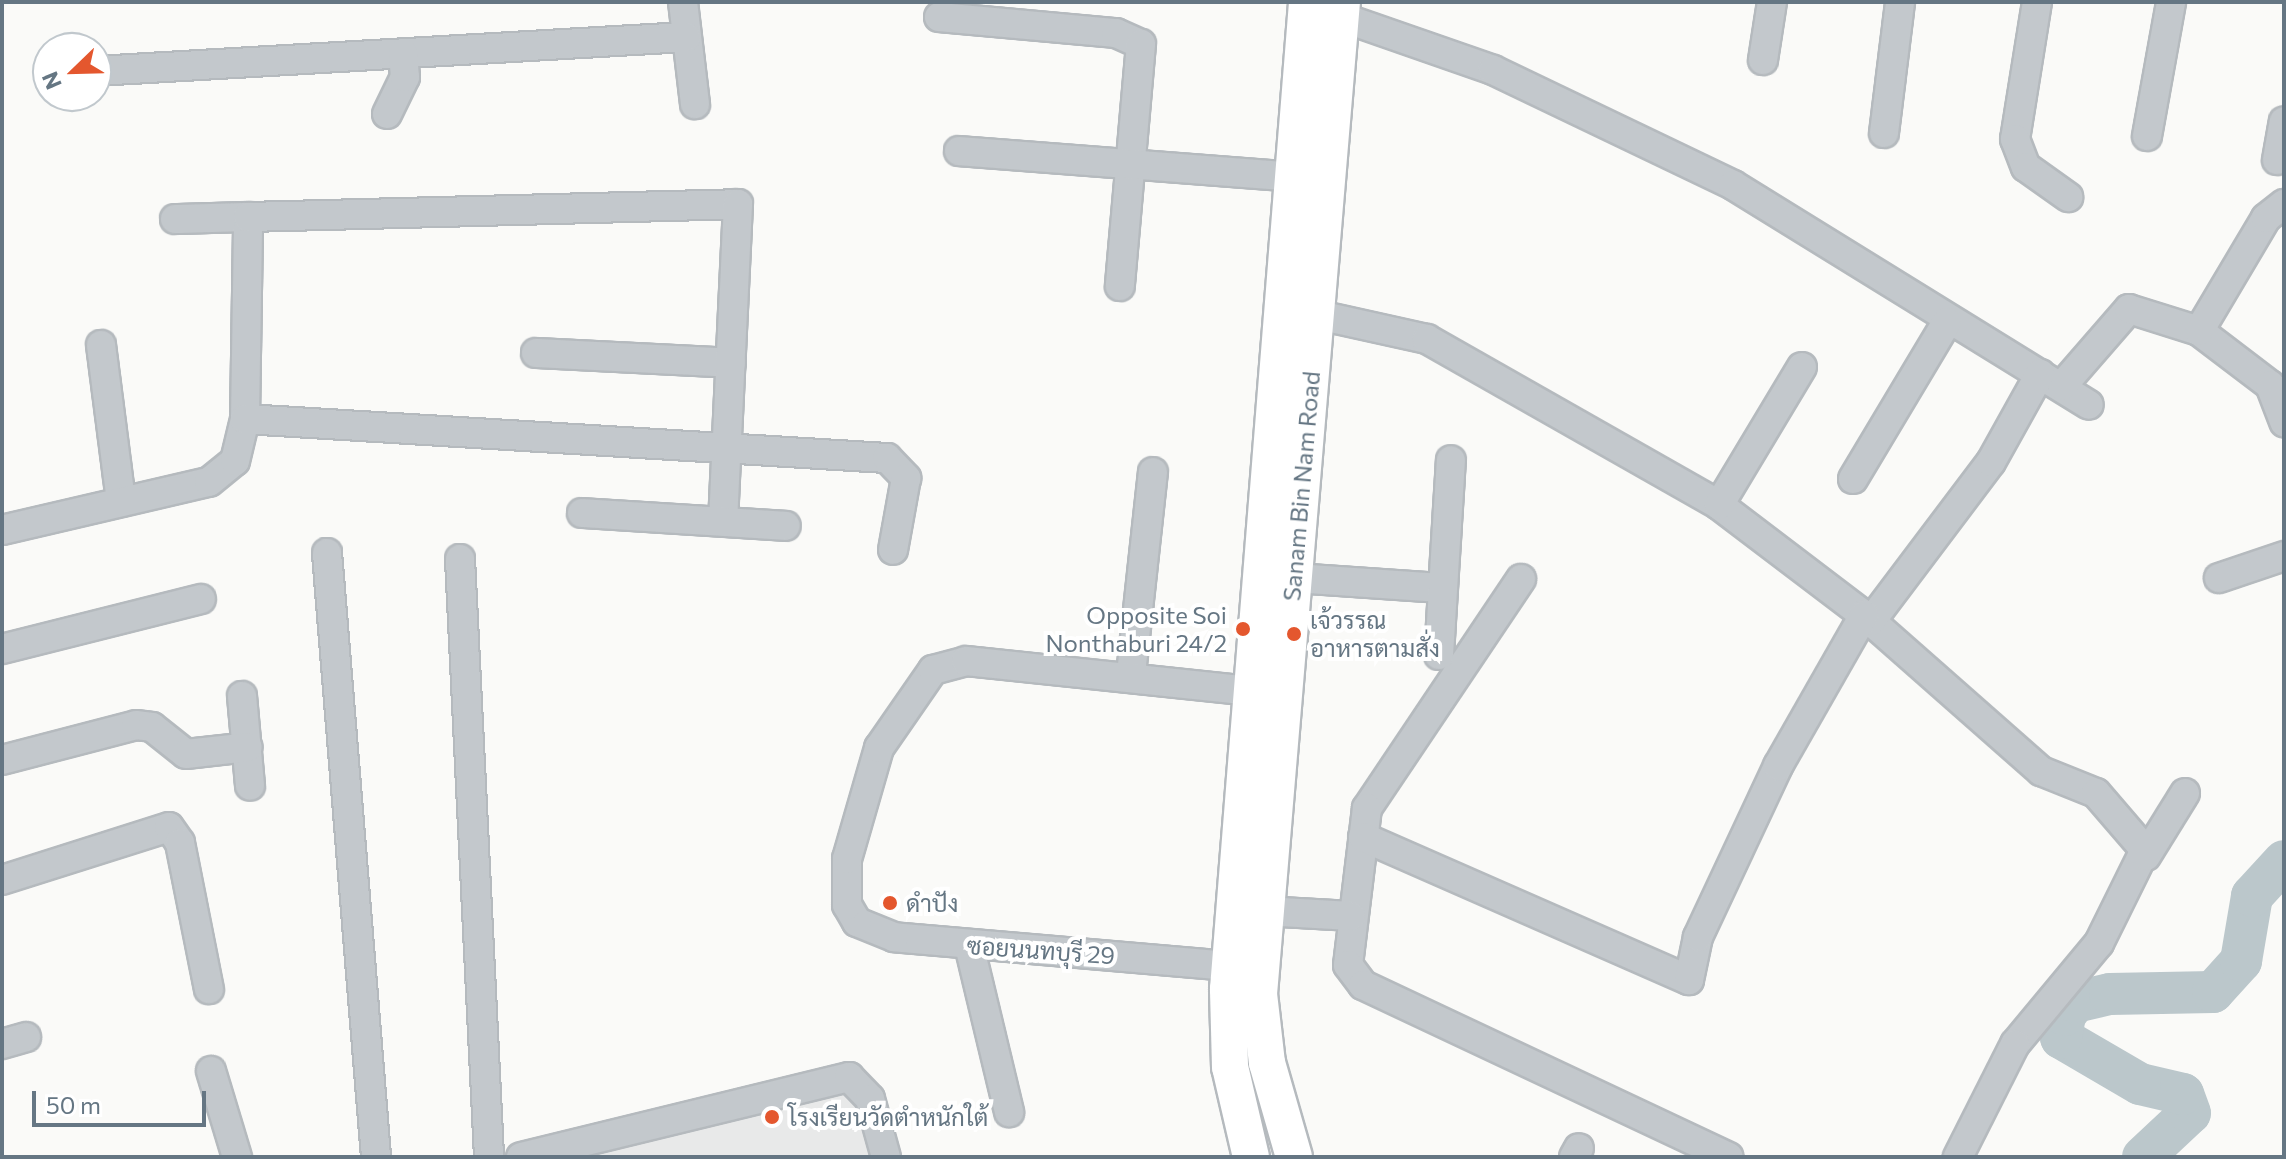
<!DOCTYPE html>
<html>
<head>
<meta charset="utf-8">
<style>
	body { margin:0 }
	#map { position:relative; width:2286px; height:1159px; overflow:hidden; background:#fafaf8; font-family:Commissioner,Sarabun,sans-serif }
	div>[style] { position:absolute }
	.built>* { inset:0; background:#e8e9e9 }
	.river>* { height:42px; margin:-21px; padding:0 21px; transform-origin:21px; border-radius:21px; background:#bbc7cb }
	.roads { filter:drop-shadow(2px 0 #b5babe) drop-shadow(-2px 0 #b5babe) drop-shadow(0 2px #b5babe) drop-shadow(0 -2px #b5babe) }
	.minor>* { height:28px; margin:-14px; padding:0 14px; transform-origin:14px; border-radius:14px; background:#c3c8cc }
	.major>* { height:36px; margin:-18px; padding:0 18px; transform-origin:18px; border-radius:18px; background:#fff }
	.dots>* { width:22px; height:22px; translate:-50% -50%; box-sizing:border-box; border:4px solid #fff; border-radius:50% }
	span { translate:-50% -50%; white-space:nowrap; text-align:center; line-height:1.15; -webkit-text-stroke:8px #fff; paint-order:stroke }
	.street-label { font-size:24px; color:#657683 }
	.poi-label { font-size:24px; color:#657683 }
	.right { translate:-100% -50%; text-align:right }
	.left { translate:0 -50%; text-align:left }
	.frame { position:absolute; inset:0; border:4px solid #657683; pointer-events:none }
	.north { position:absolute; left:32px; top:32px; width:80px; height:80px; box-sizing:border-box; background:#fff; border:2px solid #c1c8cd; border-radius:50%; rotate:247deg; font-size:22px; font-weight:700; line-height:32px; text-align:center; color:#657683 }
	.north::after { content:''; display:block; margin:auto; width:28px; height:36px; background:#e4572e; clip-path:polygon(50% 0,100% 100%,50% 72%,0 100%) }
	.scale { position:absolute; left:32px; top:1091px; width:174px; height:36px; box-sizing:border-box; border:4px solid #657683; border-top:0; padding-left:10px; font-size:24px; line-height:28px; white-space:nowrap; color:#657683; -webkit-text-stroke:6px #fff; paint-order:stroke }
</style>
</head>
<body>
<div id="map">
	<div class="built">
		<div style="clip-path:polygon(861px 1082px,879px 1157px,530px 1157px)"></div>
	</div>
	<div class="river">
		<div style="left:2143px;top:1157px;width:64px;rotate:-43.1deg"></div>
		<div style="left:2190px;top:1113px;width:20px;rotate:-110deg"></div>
		<div style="left:2183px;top:1094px;width:44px;rotate:-166.9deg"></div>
		<div style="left:2140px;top:1084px;width:91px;rotate:-149.8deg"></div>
		<div style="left:2061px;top:1038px;width:23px;rotate:-80deg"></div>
		<div style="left:2065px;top:1015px;width:16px;rotate:-52deg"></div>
		<div style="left:2075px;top:1002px;width:36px;rotate:-13deg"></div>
		<div style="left:2110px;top:994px;width:103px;rotate:-1.1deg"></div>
		<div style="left:2213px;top:992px;width:42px;rotate:-47.9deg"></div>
		<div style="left:2241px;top:961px;width:66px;rotate:-80.4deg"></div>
		<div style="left:2252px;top:896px;width:47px;rotate:-47.6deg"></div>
	</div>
	<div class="roads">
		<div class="minor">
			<div style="left:683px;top:2px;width:103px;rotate:83.3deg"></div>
			<div style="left:2037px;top:2px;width:139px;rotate:99.1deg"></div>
			<div style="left:2015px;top:139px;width:30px;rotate:69deg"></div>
			<div style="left:2026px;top:167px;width:52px;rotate:35.5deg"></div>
			<div style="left:939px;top:17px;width:178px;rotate:5.2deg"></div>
			<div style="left:1116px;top:33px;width:27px;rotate:24deg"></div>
			<div style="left:1141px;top:44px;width:243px;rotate:95deg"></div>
			<div style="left:1341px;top:17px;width:161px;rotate:19.2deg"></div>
			<div style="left:1493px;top:70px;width:266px;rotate:25.6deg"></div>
			<div style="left:1733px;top:185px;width:418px;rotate:31.7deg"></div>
			<div style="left:1763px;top:60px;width:59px;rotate:-81.2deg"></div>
			<div style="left:96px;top:71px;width:591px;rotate:-3.3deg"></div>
			<div style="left:387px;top:114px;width:41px;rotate:-64.1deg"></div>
			<div style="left:405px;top:77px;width:24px;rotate:-95deg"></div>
			<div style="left:1884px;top:133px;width:132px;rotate:-83deg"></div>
			<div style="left:2147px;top:136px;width:136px;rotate:-79.8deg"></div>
			<div style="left:959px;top:151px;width:337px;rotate:4.4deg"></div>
			<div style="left:2277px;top:160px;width:39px;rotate:-80deg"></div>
			<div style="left:175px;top:219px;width:73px;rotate:-1.6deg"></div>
			<div style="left:1314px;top:314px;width:116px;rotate:12.5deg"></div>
			<div style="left:1427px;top:339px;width:336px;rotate:29.6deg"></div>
			<div style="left:1719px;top:505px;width:182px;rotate:37.2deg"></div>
			<div style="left:1864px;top:615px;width:236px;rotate:41.4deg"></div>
			<div style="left:2041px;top:771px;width:59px;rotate:21.8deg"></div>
			<div style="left:2096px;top:793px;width:75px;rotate:49.3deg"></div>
			<div style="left:2145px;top:850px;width:104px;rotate:116.3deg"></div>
			<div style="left:2099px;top:943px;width:131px;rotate:129.7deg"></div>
			<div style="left:2015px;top:1044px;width:127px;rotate:116.8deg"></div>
			<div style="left:2199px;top:331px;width:89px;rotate:37.3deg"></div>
			<div style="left:2270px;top:385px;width:40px;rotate:69deg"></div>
			<div style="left:101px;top:345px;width:158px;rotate:82.7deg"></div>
			<div style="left:536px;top:353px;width:195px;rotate:2.9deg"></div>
			<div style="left:2062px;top:386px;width:102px;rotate:-49deg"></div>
			<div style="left:2129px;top:309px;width:73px;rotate:17.4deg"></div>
			<div style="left:2199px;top:331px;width:131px;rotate:-59.3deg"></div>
			<div style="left:2266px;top:218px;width:23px;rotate:-38deg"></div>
			<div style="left:245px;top:419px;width:202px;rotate:-89.1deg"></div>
			<div style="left:248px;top:217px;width:490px;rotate:-1.5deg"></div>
			<div style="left:738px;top:204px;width:316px;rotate:92.7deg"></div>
			<div style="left:1853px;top:479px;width:183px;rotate:-59.1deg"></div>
			<div style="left:1719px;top:505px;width:161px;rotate:-59deg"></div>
			<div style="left:582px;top:513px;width:204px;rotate:3.6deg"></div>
			<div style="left:2px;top:530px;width:212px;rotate:-13.1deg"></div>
			<div style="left:209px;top:482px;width:33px;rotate:-39deg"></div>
			<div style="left:235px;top:461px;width:43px;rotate:-76.6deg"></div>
			<div style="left:245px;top:419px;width:643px;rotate:3.48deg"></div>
			<div style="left:887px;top:458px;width:28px;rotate:46deg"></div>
			<div style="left:906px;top:478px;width:73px;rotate:100.2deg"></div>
			<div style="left:327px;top:553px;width:606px;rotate:85.36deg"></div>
			<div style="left:460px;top:559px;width:599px;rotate:87.22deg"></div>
			<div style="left:1294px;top:578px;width:148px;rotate:3.9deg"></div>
			<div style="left:2219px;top:578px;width:69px;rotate:-18.7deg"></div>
			<div style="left:1521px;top:579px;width:276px;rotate:123.9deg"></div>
			<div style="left:1367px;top:808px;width:158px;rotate:96.9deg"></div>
			<div style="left:1348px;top:965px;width:25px;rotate:53deg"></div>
			<div style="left:1363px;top:985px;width:404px;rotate:25.2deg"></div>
			<div style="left:1871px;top:621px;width:199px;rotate:-53deg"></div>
			<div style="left:1991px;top:462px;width:101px;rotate:-60.9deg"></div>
			<div style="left:2px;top:649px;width:205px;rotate:-14.1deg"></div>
			<div style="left:1439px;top:655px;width:195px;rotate:-86.5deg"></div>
			<div style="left:1131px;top:674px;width:203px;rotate:-83.8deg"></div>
			<div style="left:242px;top:696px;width:90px;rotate:84.9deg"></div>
			<div style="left:2px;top:760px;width:138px;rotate:-14.6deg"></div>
			<div style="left:136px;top:725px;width:16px;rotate:7deg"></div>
			<div style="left:152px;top:727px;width:43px;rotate:38.5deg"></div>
			<div style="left:186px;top:754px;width:62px;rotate:-6.4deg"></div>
			<div style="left:1363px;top:837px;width:356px;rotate:23.7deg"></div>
			<div style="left:1689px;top:980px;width:44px;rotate:-78.2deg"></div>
			<div style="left:1698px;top:937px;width:189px;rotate:-64.9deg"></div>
			<div style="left:1778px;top:766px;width:174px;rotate:-60.3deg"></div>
			<div style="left:2146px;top:856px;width:74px;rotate:-58.2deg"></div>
			<div style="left:2px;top:880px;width:175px;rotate:-17.6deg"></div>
			<div style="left:169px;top:827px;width:19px;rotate:55deg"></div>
			<div style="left:180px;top:843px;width:149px;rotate:78.8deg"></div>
			<div style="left:1264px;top:911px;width:87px;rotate:3.3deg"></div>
			<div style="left:969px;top:945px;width:172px;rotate:76.5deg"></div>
			<div style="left:1229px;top:966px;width:336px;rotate:-175.1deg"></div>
			<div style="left:894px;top:937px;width:40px;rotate:-158deg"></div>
			<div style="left:857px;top:922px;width:20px;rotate:-120deg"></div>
			<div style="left:847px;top:905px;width:46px;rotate:-90deg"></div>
			<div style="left:847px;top:859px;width:116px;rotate:-73.9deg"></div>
			<div style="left:879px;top:748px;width:95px;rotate:-55.3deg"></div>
			<div style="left:933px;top:670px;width:34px;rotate:-15deg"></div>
			<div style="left:966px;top:661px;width:288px;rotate:6deg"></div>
			<div style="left:2px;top:1044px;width:25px;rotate:-16deg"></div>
			<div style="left:211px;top:1071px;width:90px;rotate:73.2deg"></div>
			<div style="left:521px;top:1157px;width:338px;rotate:-13.7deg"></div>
			<div style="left:849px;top:1077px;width:30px;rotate:46deg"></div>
			<div style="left:870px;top:1099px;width:60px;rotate:74.6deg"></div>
			<div style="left:1574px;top:1157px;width:10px;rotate:-61deg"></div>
		</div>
		<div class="major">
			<div style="left:1251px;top:1157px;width:92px;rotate:-103.1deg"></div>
			<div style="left:1230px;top:1067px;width:78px;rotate:-91.5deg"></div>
			<div style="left:1228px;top:989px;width:990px;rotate:-85.42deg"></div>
			<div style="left:1294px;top:1157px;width:98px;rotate:-106deg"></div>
			<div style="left:1267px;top:1063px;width:69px;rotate:-96.6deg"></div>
			<div style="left:1259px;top:994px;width:995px;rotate:-85.22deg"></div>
		</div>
	</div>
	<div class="dots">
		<div style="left:1243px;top:629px;background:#e4572e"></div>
		<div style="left:1294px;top:634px;background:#e4572e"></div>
		<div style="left:890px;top:903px;background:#e4572e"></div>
		<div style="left:772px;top:1117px;background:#e4572e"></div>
	</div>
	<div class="street-label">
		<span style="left:1301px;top:486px;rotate:-85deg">Sanam Bin Nam Road</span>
		<span style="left:1041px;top:950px;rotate:4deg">ซอยนนทบุรี 29</span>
	</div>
	<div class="poi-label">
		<span class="right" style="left:1227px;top:629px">Opposite Soi<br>Nonthaburi 24/2</span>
		<span class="left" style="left:1310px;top:634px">เจ้วรรณ<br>อาหารตามสั่ง</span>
		<span class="left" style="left:906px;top:903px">ดำปัง</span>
		<span class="left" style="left:788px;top:1117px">โรงเรียนวัดตำหนักใต้</span>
	</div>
	<div class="frame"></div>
	<div class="north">N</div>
	<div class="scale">50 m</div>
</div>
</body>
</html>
